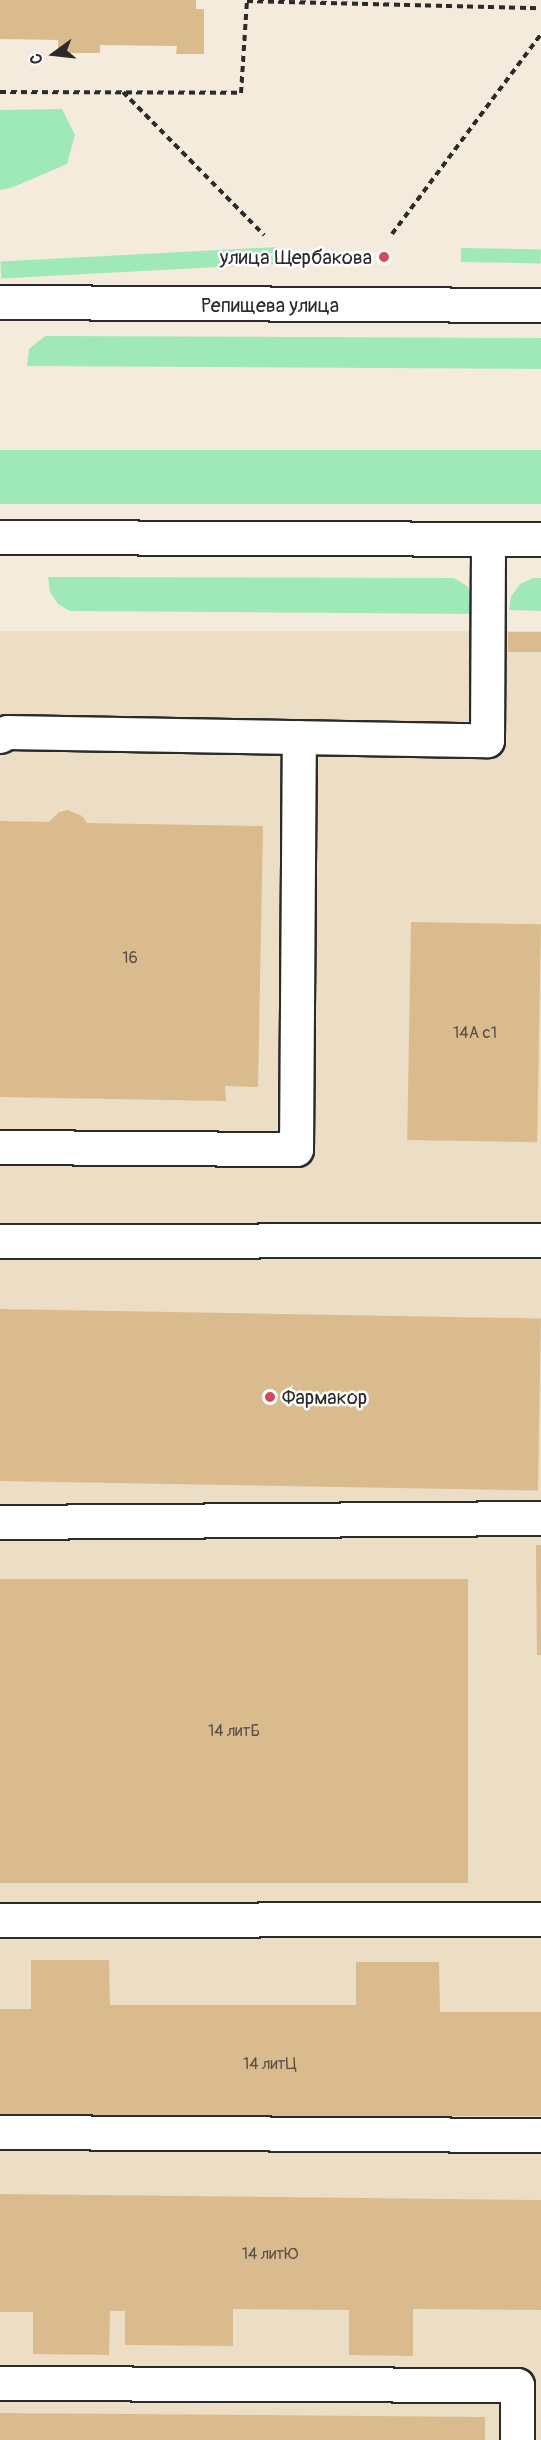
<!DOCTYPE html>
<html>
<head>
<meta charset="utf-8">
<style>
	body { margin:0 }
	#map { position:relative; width:541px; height:2440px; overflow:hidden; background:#f4ebdd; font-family:Pangolin,sans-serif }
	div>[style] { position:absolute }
	.built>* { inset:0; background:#ecddc5; transform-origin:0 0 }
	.green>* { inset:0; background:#9fe9b8; transform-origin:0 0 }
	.building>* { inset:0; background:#dabb8e; transform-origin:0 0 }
	.path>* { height:4px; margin-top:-2px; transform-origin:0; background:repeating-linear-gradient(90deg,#2b2b2b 0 6px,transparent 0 10.5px) }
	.roads { filter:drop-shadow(2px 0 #2b2b2b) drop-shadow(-2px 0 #2b2b2b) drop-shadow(0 2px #2b2b2b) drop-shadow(0 -2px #2b2b2b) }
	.minor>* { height:33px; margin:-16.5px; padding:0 16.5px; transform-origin:16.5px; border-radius:16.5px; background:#fff }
	.dots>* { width:16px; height:16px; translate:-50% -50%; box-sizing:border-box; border:3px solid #fff; border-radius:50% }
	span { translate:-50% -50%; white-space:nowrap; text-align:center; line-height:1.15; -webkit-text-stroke:5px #fff; paint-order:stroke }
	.number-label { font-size:16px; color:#574f44 }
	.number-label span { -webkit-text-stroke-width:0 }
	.poi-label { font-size:20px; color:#2b2b2b }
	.right { translate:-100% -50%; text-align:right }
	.left { translate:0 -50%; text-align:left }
	.street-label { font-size:20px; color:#2b2b2b }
	.north { position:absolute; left:24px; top:24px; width:60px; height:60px; -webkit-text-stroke:4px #fff; paint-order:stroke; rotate:255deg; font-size:16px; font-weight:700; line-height:24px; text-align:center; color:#2b2b2b }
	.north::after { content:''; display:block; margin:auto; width:21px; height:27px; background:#2b2b2b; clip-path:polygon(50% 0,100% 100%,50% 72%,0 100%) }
</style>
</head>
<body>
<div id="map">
	<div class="built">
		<div style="left:541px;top:631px;width:1809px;height:541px;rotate:90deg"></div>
	</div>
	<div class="green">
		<div style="clip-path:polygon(62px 109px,75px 135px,67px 164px,11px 188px,0 190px,0 110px)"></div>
		<div style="left:277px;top:247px;width:17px;height:277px;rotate:87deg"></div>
		<div style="left:461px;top:248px;width:80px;height:14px;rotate:1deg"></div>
		<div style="clip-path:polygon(45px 336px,541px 338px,541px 369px,27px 366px,29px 349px)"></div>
		<div style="left:0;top:450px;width:541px;height:54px"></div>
		<div style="clip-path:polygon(48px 577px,454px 578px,467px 586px,474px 599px,476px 614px,70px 611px,58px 604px,50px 592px)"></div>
		<div style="clip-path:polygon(533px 578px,541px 578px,541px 611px,509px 610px,511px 597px,520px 584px)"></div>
	</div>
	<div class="building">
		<div style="clip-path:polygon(0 0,196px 0,196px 9px,204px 9px,204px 54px,176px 54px,177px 46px,100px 45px,100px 53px,58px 53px,58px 40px,0 39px)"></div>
		<div style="left:508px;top:632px;width:33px;height:20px"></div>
		<div style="clip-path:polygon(68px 810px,82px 816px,87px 823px,263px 826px,258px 1087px,225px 1086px,226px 1101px,0 1097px,0 821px,49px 822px,59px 812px)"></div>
		<div style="left:411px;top:922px;width:130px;height:218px;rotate:1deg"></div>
		<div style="left:0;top:1309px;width:541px;height:172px;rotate:1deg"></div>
		<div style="clip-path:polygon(536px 1545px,541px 1545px,541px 1655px,537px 1655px)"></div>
		<div style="left:0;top:1579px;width:468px;height:304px"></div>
		<div style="clip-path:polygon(31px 1960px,109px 1960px,110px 2005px,356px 2005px,356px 1962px,439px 1962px,440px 2012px,541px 2012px,541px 2116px,0 2117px,0 2009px,31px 2009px)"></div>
		<div style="clip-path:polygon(0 2194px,541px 2200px,541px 2310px,413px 2309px,413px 2356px,349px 2355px,349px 2310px,233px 2309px,233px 2346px,125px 2345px,125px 2311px,110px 2311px,109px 2355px,33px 2354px,33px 2312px,0 2312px)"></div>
		<div style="clip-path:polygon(0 2413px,485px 2417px,485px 2440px,0 2440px)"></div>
	</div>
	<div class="path">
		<div style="left:0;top:92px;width:241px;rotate:0.2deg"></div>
		<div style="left:241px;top:93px;width:92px;rotate:-86.3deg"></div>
		<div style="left:247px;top:1px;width:294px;rotate:1.4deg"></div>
		<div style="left:123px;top:92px;width:201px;rotate:45.4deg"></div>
		<div style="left:392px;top:234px;width:249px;rotate:-53.3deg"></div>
	</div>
	<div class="roads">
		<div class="minor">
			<div style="left:0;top:302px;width:541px;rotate:0.32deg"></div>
			<div style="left:0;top:537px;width:541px;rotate:0.21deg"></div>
			<div style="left:0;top:736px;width:8px;rotate:-30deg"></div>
			<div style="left:7px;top:732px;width:480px;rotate:1deg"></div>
			<div style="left:487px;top:740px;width:201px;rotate:-89.7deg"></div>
			<div style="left:0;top:1147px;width:296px;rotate:0.4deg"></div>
			<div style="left:296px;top:1149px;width:412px;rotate:-89.6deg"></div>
			<div style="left:0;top:1241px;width:541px;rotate:-0.11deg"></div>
			<div style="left:0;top:1522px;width:541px;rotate:-0.42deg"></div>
			<div style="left:0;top:1920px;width:541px;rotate:-0.11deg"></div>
			<div style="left:0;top:2132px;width:541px;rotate:0.32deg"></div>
			<div style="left:0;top:2383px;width:517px;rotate:0.22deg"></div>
			<div style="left:517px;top:2385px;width:55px;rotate:90deg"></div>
		</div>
	</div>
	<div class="dots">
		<div style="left:384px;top:257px;background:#d1495b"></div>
		<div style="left:270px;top:1397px;background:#d1495b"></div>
	</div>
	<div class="number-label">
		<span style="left:130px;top:958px">16</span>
		<span style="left:475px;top:1033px">14А с1</span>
		<span style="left:234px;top:1731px">14 литБ</span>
		<span style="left:270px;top:2064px">14 литЦ</span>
		<span style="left:270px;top:2254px">14 литЮ</span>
	</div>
	<div class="poi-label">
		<span class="right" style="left:372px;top:257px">улица Щербакова</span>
		<span class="left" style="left:282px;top:1397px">Фармакор</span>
	</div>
	<div class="street-label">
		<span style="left:270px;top:305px">Репищева улица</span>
	</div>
	<div class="north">С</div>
</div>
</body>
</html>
